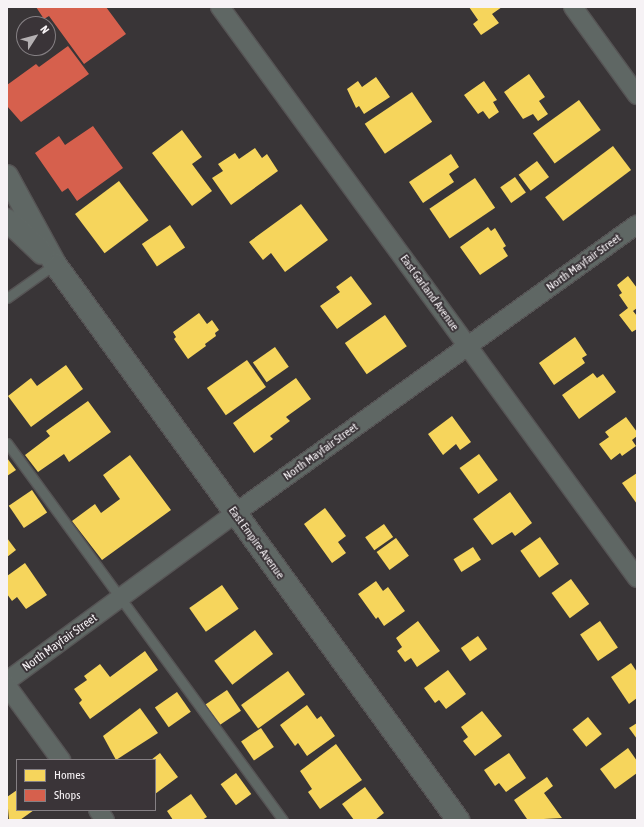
<!DOCTYPE html>
<html>
<head>
<meta charset="utf-8">
<style>
	body { margin:0 }
	#map { position:relative; width:644px; height:827px; overflow:hidden; background:#393537; font-family:"Asap Condensed",sans-serif }
	div>[style] { position:absolute }
	.homes>* { inset:0; background:#f6d55c; transform-origin:0 0 }
	.shops>* { inset:0; background:#d6604d }
	.roads { filter:drop-shadow(1px 0 #565455) drop-shadow(-1px 0 #565455) drop-shadow(0 1px #565455) drop-shadow(0 -1px #565455) }
	.service>* { height:9px; margin:-4.5px; padding:0 4.5px; transform-origin:4.5px; border-radius:4.5px; background:#5f6764 }
	.minor>* { height:18px; margin:-9px; padding:0 9px; transform-origin:9px; border-radius:9px; background:#5f6764 }
	.tertiary>* { height:22px; margin:-11px; padding:0 11px; transform-origin:11px; border-radius:11px; background:#5f6764 }
	span { translate:-50% -50%; white-space:nowrap; text-align:center; line-height:1.15; -webkit-text-stroke:4px #3a3438; paint-order:stroke }
	.street-label { font-size:12px; color:#f6f2f5 }
	.frame { position:absolute; inset:0; border:8px solid #f6f2f5; pointer-events:none }
	.legend { position:absolute; left:16px; top:759px; width:140px; height:52px; box-sizing:border-box; background:#3a3438; border:1px solid #858084; margin:0; padding:5px 7px; list-style:none; font-size:12px; color:#f6f2f5 }
	.legend li { display:flex; align-items:center; gap:8px; height:20px }
	.legend b { width:20px; border:1px solid #858084 }
	.north { position:absolute; left:16px; top:16px; width:40px; height:40px; box-sizing:border-box; background:#3a3438; border:1px solid #858084; border-radius:50%; rotate:54deg; font-size:11px; font-weight:700; line-height:16px; text-align:center; color:#f6f2f5 }
	.north::after { content:''; display:block; margin:auto; width:14px; height:18px; background:#b4b0b2; clip-path:polygon(50% 0,100% 100%,50% 72%,0 100%) }
</style>
</head>
<body>
<div id="map">
	<div class="homes">
		<div style="clip-path:polygon(469px 7px,502px 7px,492px 14px,499px 23px,481px 35px,473px 24px,478px 20px)"></div>
		<div style="clip-path:polygon(529px 74px,545px 97px,539px 101px,548px 114px,538px 121px,533px 114px,523px 119px,504px 92px)"></div>
		<div style="clip-path:polygon(376px 77px,390px 97px,364px 114px,359px 106px,356px 108px,347px 89px,358px 81px,362px 87px)"></div>
		<div style="clip-path:polygon(484px 81px,497px 100px,493px 102px,499px 112px,489px 119px,483px 111px,478px 114px,464px 95px)"></div>
		<div style="left:412px;top:92px;width:36px;height:57px;rotate:56deg"></div>
		<div style="left:579px;top:100px;width:37px;height:57px;rotate:54deg"></div>
		<div style="clip-path:polygon(182px 130px,202px 157px,192px 164px,212px 191px,192px 206px,152px 153px)"></div>
		<div style="left:613px;top:146px;width:30px;height:85px;rotate:53deg"></div>
		<div style="clip-path:polygon(255px 148px,262px 158px,267px 154px,278px 171px,231px 205px,212px 178px,223px 171px,218px 164px,235px 153px,239px 159px)"></div>
		<div style="clip-path:polygon(451px 154px,459px 167px,449px 174px,454px 182px,423px 203px,409px 182px)"></div>
		<div style="left:537px;top:161px;width:20px;height:23px;rotate:53deg"></div>
		<div style="left:515px;top:177px;width:19px;height:18px;rotate:55deg"></div>
		<div style="left:475px;top:178px;width:36px;height:55px;rotate:56deg"></div>
		<div style="left:119px;top:181px;width:49px;height:55px;rotate:53deg"></div>
		<div style="clip-path:polygon(301px 204px,328px 240px,285px 272px,271px 253px,263px 260px,249px 242px)"></div>
		<div style="left:170px;top:225px;width:27px;height:34px;rotate:56deg"></div>
		<div style="clip-path:polygon(488px 227px,491px 231px,495px 228px,506px 246px,503px 248px,508px 256px,480px 275px,460px 247px)"></div>
		<div style="clip-path:polygon(351px 276px,372px 304px,337px 329px,320px 306px,340px 292px,336px 287px)"></div>
		<div style="clip-path:polygon(628px 276px,637px 288px,637px 308px,633px 311px,637px 316px,637px 329px,632px 332px,619px 315px,628px 308px,619px 295px,622px 293px,617px 285px)"></div>
		<div style="clip-path:polygon(199px 313px,207px 324px,212px 320px,219px 330px,215px 333px,216px 336px,205px 344px,206px 346px,188px 359px,174px 339px,176px 337px,173px 332px)"></div>
		<div style="left:385px;top:315px;width:38px;height:49px;rotate:55deg"></div>
		<div style="clip-path:polygon(575px 337px,587px 355px,582px 358px,585px 363px,554px 385px,539px 363px)"></div>
		<div style="left:275px;top:347px;width:24px;height:27px;rotate:55deg"></div>
		<div style="left:247px;top:360px;width:33px;height:49px;rotate:55deg"></div>
		<div style="clip-path:polygon(66px 365px,83px 389px,31px 427px,8px 396px,31px 378px,37px 386px)"></div>
		<div style="clip-path:polygon(593px 373px,597px 378px,603px 374px,616px 392px,579px 419px,562px 395px)"></div>
		<div style="clip-path:polygon(296px 378px,311px 399px,286px 417px,290px 421px,270px 436px,273px 439px,254px 453px,233px 423px)"></div>
		<div style="clip-path:polygon(88px 401px,111px 432px,69px 462px,64px 454px,38px 472px,25px 455px,50px 436px,46px 431px)"></div>
		<div style="clip-path:polygon(452px 416px,471px 442px,460px 450px,456px 444px,443px 455px,428px 434px)"></div>
		<div style="clip-path:polygon(626px 417px,637px 432px,637px 436px,632px 440px,636px 446px,622px 456px,620px 453px,611px 460px,599px 444px,609px 437px,605px 432px)"></div>
		<div style="left:479px;top:454px;width:32px;height:24px;rotate:54deg"></div>
		<div style="clip-path:polygon(130px 455px,171px 510px,102px 560px,72px 521px,95px 504px,101px 513px,120px 499px,103px 475px)"></div>
		<div style="clip-path:polygon(7px 458px,16px 470px,7px 476px)"></div>
		<div style="clip-path:polygon(637px 473px,637px 504px,622px 483px)"></div>
		<div style="left:32px;top:490px;width:27px;height:28px;rotate:56deg"></div>
		<div style="clip-path:polygon(510px 492px,532px 523px,515px 536px,512px 532px,492px 545px,473px 519px)"></div>
		<div style="clip-path:polygon(325px 508px,346px 536px,338px 542px,346px 553px,332px 563px,304px 524px)"></div>
		<div style="left:384px;top:524px;width:16px;height:23px;rotate:55deg"></div>
		<div style="left:540px;top:537px;width:33px;height:24px;rotate:55deg"></div>
		<div style="clip-path:polygon(7px 538px,16px 550px,7px 557px)"></div>
		<div style="left:396px;top:538px;width:22px;height:24px;rotate:54deg"></div>
		<div style="left:473px;top:547px;width:15px;height:23px;rotate:58deg"></div>
		<div style="clip-path:polygon(25px 563px,47px 595px,26px 609px,17px 597px,12px 601px,7px 594px,7px 576px)"></div>
		<div style="left:571px;top:579px;width:31px;height:24px;rotate:54deg"></div>
		<div style="clip-path:polygon(376px 581px,383px 591px,388px 587px,405px 611px,384px 626px,378px 617px,376px 619px,358px 594px)"></div>
		<div style="left:222px;top:585px;width:29px;height:40px;rotate:55deg"></div>
		<div style="clip-path:polygon(418px 621px,440px 651px,417px 667px,411px 658px,405px 662px,397px 651px,402px 647px,396px 638px)"></div>
		<div style="left:600px;top:621px;width:32px;height:24px;rotate:56deg"></div>
		<div style="left:255px;top:630px;width:30px;height:51px;rotate:53deg"></div>
		<div style="left:478px;top:636px;width:16px;height:21px;rotate:55deg"></div>
		<div style="clip-path:polygon(145px 651px,158px 670px,90px 719px,79px 703px,82px 700px,74px 689px,87px 680px,84px 676px,100px 664px,110px 677px)"></div>
		<div style="clip-path:polygon(631px 663px,637px 672px,637px 698px,629px 704px,611px 677px)"></div>
		<div style="clip-path:polygon(448px 670px,466px 694px,446px 709px,439px 700px,435px 703px,424px 688px)"></div>
		<div style="left:288px;top:671px;width:29px;height:58px;rotate:54deg"></div>
		<div style="left:227px;top:690px;width:25px;height:26px;rotate:56deg"></div>
		<div style="left:177px;top:692px;width:24px;height:27px;rotate:55deg"></div>
		<div style="clip-path:polygon(307px 705px,317px 719px,321px 716px,335px 736px,307px 756px,298px 743px,295px 746px,280px 725px)"></div>
		<div style="clip-path:polygon(140px 708px,158px 733px,116px 760px,103px 736px)"></div>
		<div style="clip-path:polygon(482px 711px,502px 736px,475px 756px,463px 741px,468px 737px,461px 727px)"></div>
		<div style="left:588px;top:717px;width:22px;height:20px;rotate:51deg"></div>
		<div style="clip-path:polygon(637px 723px,637px 739px,629px 728px)"></div>
		<div style="left:261px;top:728px;width:23px;height:24px;rotate:56deg"></div>
		<div style="clip-path:polygon(336px 744px,362px 780px,320px 809px,308px 792px,312px 789px,300px 771px)"></div>
		<div style="clip-path:polygon(628px 748px,637px 761px,637px 773px,615px 789px,600px 769px)"></div>
		<div style="clip-path:polygon(160px 753px,178px 777px,155px 794px,155px 760px,151px 760px)"></div>
		<div style="clip-path:polygon(509px 753px,526px 778px,506px 792px,499px 783px,495px 786px,484px 770px)"></div>
		<div style="left:236px;top:773px;width:26px;height:19px;rotate:54deg"></div>
		<div style="clip-path:polygon(547px 777px,553px 786px,544px 793px,562px 818px,525px 820px,527px 819px,514px 800px)"></div>
		<div style="clip-path:polygon(365px 787px,384px 813px,375px 820px,354px 820px,342px 804px)"></div>
		<div style="clip-path:polygon(17px 790px,17px 810px,34px 810px,20px 820px,9px 820px,7px 797px)"></div>
		<div style="clip-path:polygon(191px 794px,207px 817px,202px 820px,173px 820px,167px 811px)"></div>
	</div>
	<div class="shops">
		<div style="clip-path:polygon(36px 7px,106px 7px,126px 34px,84px 64px,49px 16px,44px 19px)"></div>
		<div style="clip-path:polygon(68px 46px,89px 74px,21px 122px,7px 106px,7px 85px,36px 64px,39px 67px)"></div>
		<div style="clip-path:polygon(93px 126px,123px 168px,77px 201px,68px 188px,62px 192px,35px 153px,59px 136px,65px 145px)"></div>
	</div>
	<div class="roads">
		<div class="service">
			<div style="left:7px;top:298px;width:59px;rotate:-35.3deg"></div>
			<div style="left:7px;top:443px;width:467px;rotate:53.8deg"></div>
		</div>
		<div class="minor">
			<div style="left:220px;top:7px;width:707px;rotate:53.86deg"></div>
			<div style="left:573px;top:7px;width:109px;rotate:54deg"></div>
			<div style="left:7px;top:681px;width:282px;rotate:-36.3deg"></div>
			<div style="left:234px;top:514px;width:496px;rotate:-35.7deg"></div>
			<div style="left:7px;top:686px;width:92px;rotate:53.9deg"></div>
			<div style="left:98px;top:810px;width:12px;rotate:55deg"></div>
		</div>
		<div class="tertiary">
			<div style="left:7px;top:176px;width:100px;rotate:61.4deg"></div>
			<div style="left:55px;top:264px;width:687px;rotate:54.06deg"></div>
			<div style="left:7px;top:220px;width:48px;rotate:43.3deg"></div>
		</div>
	</div>
	<div class="street-label">
		<span style="left:584px;top:263px;rotate:-36deg">North Mayfair Street</span>
		<span style="left:429px;top:293px;rotate:54deg">East Garland Avenue</span>
		<span style="left:321px;top:452px;rotate:-36deg">North Mayfair Street</span>
		<span style="left:256px;top:543px;rotate:54deg">East Empire Avenue</span>
		<span style="left:60px;top:643px;rotate:-36deg">North Mayfair Street</span>
	</div>
	<div class="frame"></div>
	<ul class="legend">
	<li><b style="height:11px;background:#f6d55c"></b>Homes</li>
	<li><b style="height:11px;background:#d6604d"></b>Shops</li>
	</ul>
	<div class="north">N</div>
</div>
</body>
</html>
